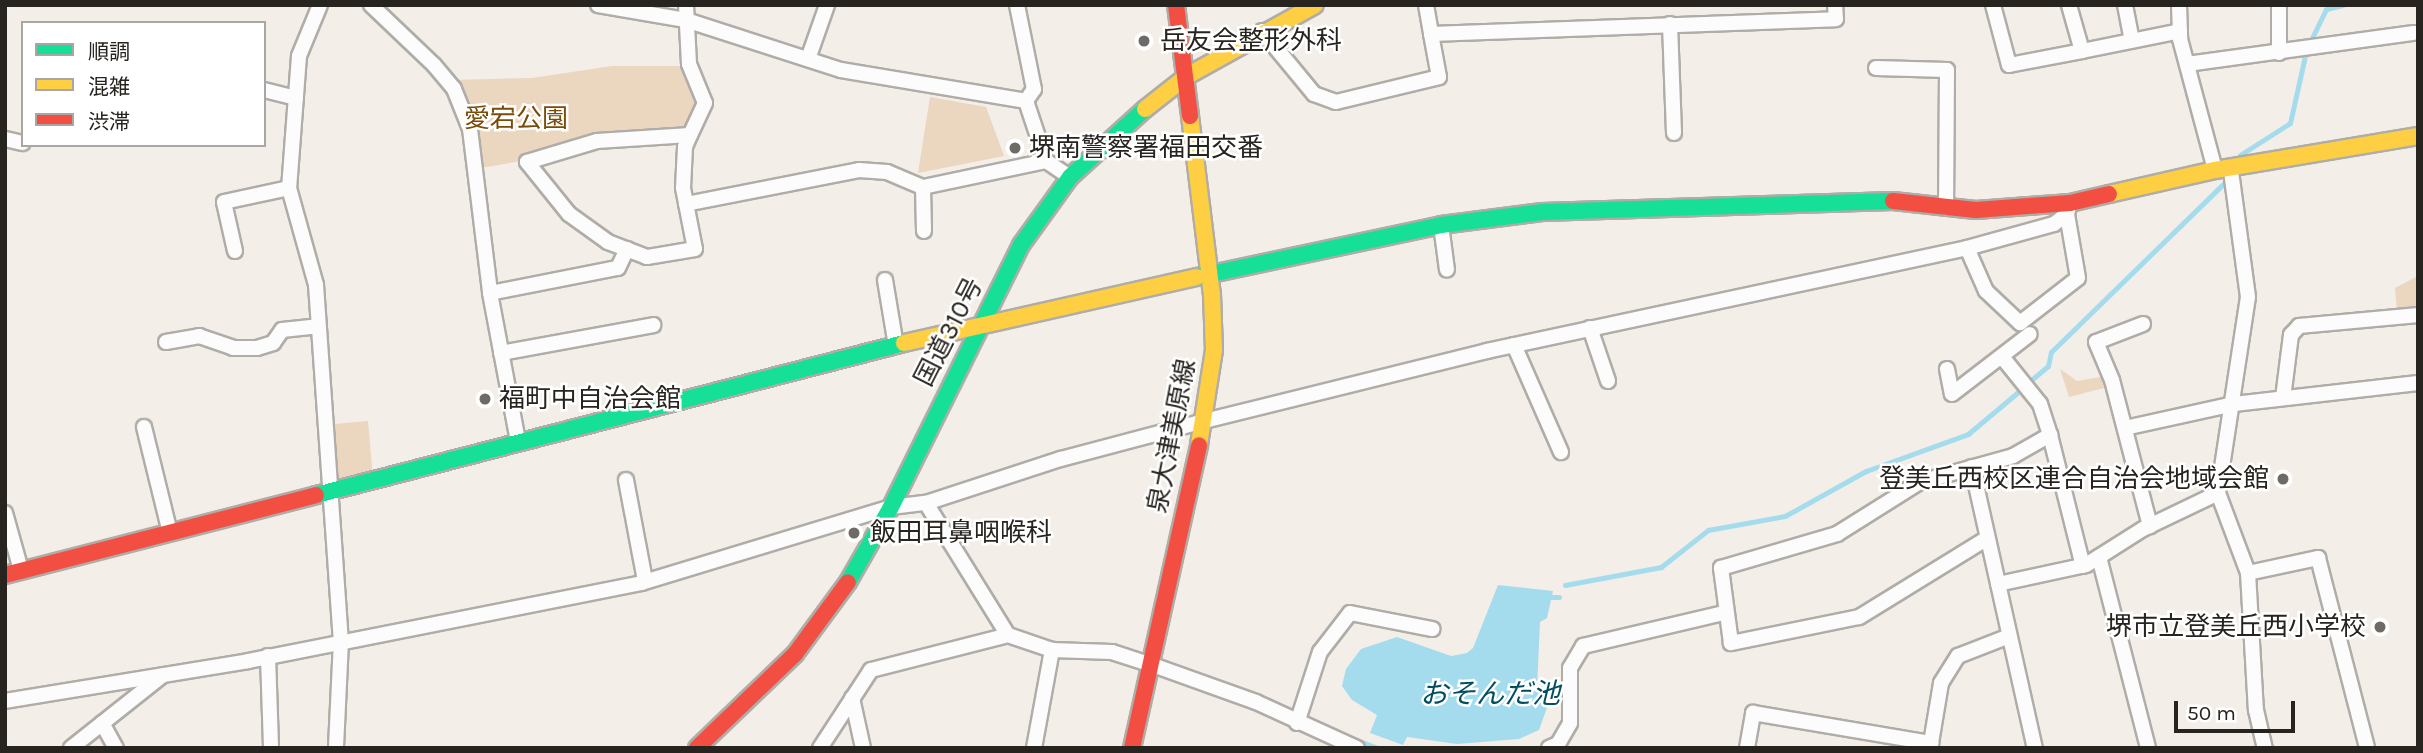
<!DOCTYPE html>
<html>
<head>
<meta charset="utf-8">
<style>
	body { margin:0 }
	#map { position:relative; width:2423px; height:753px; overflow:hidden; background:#f3eee8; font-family:Karla,"Noto Sans JP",sans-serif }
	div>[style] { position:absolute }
	.green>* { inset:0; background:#ebd6bf; transform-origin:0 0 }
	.water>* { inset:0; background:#a4dcee }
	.stream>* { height:5px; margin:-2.5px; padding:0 2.5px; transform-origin:2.5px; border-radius:2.5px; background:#a4dcee }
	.roads { filter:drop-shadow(2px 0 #b0aca7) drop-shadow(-2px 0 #b0aca7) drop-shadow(0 2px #b0aca7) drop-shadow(0 -2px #b0aca7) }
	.street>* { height:14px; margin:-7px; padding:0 7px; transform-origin:7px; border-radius:7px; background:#fdfcfc }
	.fast>* { height:16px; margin:-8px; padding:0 8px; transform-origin:8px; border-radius:8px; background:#16e098 }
	.slow>* { height:16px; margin:-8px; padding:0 8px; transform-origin:8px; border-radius:8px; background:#ffcf43 }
	.jam>* { height:16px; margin:-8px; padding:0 8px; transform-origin:8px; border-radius:8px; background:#f24e42 }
	.dots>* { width:19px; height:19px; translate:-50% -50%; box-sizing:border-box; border:4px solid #fff; border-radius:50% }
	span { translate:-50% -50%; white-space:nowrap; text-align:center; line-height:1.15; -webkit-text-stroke:5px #fff; paint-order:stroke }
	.poi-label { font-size:26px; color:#27231f }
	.left { translate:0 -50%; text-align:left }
	.right { translate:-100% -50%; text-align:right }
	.park-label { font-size:26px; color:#794c08 }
	.street-label { font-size:26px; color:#27231f }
	.water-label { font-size:28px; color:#014e61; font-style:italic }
	.frame { position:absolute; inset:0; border:7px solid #27231f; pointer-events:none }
	.legend { position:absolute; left:21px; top:21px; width:245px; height:126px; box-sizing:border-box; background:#fff; border:2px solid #a9a7a5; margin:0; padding:9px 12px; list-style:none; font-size:21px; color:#27231f }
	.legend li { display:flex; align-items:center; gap:14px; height:35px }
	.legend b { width:35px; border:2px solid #a9a7a5 }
	.scale { position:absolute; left:2174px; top:701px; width:121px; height:32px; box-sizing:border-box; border:4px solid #27231f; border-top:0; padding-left:9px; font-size:21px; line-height:24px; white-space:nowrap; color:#27231f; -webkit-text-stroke:5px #fff; paint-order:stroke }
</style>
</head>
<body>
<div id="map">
	<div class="green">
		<div style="clip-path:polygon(612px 66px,682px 66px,697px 102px,685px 132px,481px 168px,454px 80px,532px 78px)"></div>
		<div style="clip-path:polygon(930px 97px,986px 107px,1004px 156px,918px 173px)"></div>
		<div style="clip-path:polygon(2418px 276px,2418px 307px,2397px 310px,2395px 288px)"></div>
		<div style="clip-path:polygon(2060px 369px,2077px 381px,2101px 377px,2104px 388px,2069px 397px)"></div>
		<div style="left:368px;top:421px;width:56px;height:42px;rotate:85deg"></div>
	</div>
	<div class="water">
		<div style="clip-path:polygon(1498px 585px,1553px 591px,1547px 618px,1540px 622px,1537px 689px,1548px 705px,1539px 730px,1519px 739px,1457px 744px,1407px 737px,1403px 745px,1370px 733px,1377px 715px,1352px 700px,1342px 686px,1346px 669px,1361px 649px,1397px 637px,1451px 656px,1467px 653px,1473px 648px)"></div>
	</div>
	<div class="stream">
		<div style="left:2310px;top:42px;width:37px;rotate:-64deg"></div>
		<div style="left:2326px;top:9px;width:17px;rotate:-13deg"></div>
		<div style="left:2240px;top:155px;width:59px;rotate:-32.6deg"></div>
		<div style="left:2290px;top:123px;width:69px;rotate:-77.4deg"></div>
		<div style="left:2030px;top:381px;width:23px;rotate:-40deg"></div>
		<div style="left:2048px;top:366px;width:14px;rotate:-78deg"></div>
		<div style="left:2051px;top:352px;width:240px;rotate:-44.3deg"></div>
		<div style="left:1565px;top:585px;width:98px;rotate:-10.6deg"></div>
		<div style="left:1661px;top:567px;width:60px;rotate:-38.2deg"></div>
		<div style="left:1708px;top:530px;width:78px;rotate:-10.3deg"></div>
		<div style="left:1785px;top:516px;width:93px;rotate:-29.1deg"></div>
		<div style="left:1866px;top:471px;width:109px;rotate:-19.9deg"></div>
		<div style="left:1968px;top:434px;width:65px;rotate:-40deg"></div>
		<div style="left:1545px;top:597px;width:14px"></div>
		<div style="left:1349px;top:737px;width:30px;rotate:21deg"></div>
	</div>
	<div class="roads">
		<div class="street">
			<div style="left:320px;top:5px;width:55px;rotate:112.4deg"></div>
			<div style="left:299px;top:56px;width:132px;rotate:94.3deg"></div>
			<div style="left:289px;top:188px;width:101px;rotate:74.4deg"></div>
			<div style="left:316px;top:285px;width:357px;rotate:86deg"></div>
			<div style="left:341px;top:641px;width:107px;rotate:92.7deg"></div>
			<div style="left:371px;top:5px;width:87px;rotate:43.6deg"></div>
			<div style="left:434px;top:65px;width:31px;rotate:50deg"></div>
			<div style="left:454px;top:89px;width:43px;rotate:68.2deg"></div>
			<div style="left:470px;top:129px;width:165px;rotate:83deg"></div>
			<div style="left:490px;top:293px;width:151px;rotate:79.3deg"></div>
			<div style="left:598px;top:5px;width:89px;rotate:9.7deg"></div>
			<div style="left:686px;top:20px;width:163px;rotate:17.9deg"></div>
			<div style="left:841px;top:70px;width:188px;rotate:9.5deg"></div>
			<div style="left:1026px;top:101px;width:63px;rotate:71.6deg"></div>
			<div style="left:1046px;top:161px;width:29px;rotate:34deg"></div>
			<div style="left:686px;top:5px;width:59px;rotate:87.1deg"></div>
			<div style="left:689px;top:64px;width:42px;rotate:67.7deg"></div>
			<div style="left:705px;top:103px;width:35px;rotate:115deg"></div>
			<div style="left:690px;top:135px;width:13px;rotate:113deg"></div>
			<div style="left:685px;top:147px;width:41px;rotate:92.8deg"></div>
			<div style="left:683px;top:188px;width:62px;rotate:78.9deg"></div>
			<div style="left:695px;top:249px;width:49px;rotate:170.5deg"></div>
			<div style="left:647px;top:257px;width:42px;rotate:-159deg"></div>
			<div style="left:608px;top:242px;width:48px;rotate:-144.3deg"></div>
			<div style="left:569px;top:214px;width:67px;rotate:-128.9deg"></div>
			<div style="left:527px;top:162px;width:73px;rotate:-16.7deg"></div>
			<div style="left:597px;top:141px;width:93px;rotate:-3.7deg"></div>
			<div style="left:1017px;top:5px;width:86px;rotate:78.6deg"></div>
			<div style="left:1034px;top:89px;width:14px;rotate:124deg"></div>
			<div style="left:1426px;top:5px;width:29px;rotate:80deg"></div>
			<div style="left:1431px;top:34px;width:405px;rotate:-2.1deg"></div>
			<div style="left:1836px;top:19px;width:14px;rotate:-94deg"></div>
			<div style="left:1993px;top:5px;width:62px;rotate:75.1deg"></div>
			<div style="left:2009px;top:65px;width:74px;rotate:-10.9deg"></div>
			<div style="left:2082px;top:51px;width:48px;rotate:-105.8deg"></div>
			<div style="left:2125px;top:5px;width:36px;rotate:79deg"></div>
			<div style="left:2179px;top:5px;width:34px;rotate:88deg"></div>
			<div style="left:2180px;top:39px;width:136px;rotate:75deg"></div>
			<div style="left:2279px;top:5px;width:48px;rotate:90deg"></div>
			<div style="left:1670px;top:24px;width:109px;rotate:87.9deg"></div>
			<div style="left:1262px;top:31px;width:82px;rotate:50.5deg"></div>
			<div style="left:1314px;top:94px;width:23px;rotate:20deg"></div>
			<div style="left:1336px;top:102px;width:106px;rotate:-13.6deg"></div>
			<div style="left:1439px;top:77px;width:44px;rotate:-100.5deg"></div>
			<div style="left:2082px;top:51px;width:100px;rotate:-11.5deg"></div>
			<div style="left:808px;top:59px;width:57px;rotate:-70.6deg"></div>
			<div style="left:2187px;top:64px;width:229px;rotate:-7.8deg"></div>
			<div style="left:1876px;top:68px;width:71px;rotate:1.6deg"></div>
			<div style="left:1947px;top:70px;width:138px;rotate:90.4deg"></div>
			<div style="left:264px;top:90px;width:33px;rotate:14deg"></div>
			<div style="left:5px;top:139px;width:18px;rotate:13deg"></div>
			<div style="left:923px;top:187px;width:44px;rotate:88.7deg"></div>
			<div style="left:686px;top:204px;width:176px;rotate:-11.1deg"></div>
			<div style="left:859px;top:170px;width:28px;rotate:4deg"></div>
			<div style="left:887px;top:172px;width:39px;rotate:23deg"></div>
			<div style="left:923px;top:187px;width:126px;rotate:-11.9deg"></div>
			<div style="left:1441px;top:225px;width:45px;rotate:82.4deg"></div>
			<div style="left:1967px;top:248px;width:47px;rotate:66.2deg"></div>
			<div style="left:1986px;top:291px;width:47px;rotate:43.3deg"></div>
			<div style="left:2020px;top:323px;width:73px;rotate:-37.8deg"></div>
			<div style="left:2078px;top:278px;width:65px;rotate:-99.8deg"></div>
			<div style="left:235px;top:251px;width:50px;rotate:-102.7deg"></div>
			<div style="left:224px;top:202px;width:66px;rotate:-12.2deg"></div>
			<div style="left:885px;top:280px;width:67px;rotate:80.5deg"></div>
			<div style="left:490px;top:293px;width:130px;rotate:-11.1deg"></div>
			<div style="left:618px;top:268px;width:21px;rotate:-65deg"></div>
			<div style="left:2143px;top:324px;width:50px;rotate:159deg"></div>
			<div style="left:2096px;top:342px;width:41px;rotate:67.2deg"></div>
			<div style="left:2112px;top:380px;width:151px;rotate:75.4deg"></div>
			<div style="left:1590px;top:328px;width:56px;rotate:71.2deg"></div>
			<div style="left:166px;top:342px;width:34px;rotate:-10deg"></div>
			<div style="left:199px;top:336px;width:36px;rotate:19deg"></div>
			<div style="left:233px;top:348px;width:24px"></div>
			<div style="left:257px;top:348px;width:17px;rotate:-17deg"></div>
			<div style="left:273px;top:343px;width:16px;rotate:-55deg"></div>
			<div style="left:282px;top:330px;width:36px;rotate:-6deg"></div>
			<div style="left:1514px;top:345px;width:117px;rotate:66.3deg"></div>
			<div style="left:501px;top:353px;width:155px;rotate:-10.4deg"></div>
			<div style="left:2003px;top:358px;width:59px;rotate:51.2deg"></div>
			<div style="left:2040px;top:404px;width:33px;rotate:72deg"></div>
			<div style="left:1947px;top:369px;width:25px;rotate:79deg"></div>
			<div style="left:1952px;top:394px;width:98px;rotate:-37.6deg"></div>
			<div style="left:2283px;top:398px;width:64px;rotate:-82.8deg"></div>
			<div style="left:2291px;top:335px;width:12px;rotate:-48deg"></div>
			<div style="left:2299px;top:326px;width:120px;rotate:-5.3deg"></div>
			<div style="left:144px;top:427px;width:109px;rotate:76.2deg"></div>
			<div style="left:2125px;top:428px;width:112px;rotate:-12.4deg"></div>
			<div style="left:2234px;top:404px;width:185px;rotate:-6.5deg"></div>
			<div style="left:1972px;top:467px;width:288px;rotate:77.4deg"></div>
			<div style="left:626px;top:480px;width:103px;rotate:79.3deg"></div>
			<div style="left:2218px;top:493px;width:85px;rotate:69.4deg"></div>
			<div style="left:2248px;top:573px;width:137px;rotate:86.7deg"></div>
			<div style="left:2256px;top:710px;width:39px;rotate:77deg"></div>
			<div style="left:926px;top:503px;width:155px;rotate:58.2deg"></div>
			<div style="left:1008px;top:635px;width:46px;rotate:18.8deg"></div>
			<div style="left:1052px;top:650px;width:60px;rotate:1.9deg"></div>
			<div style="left:1112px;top:652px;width:40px;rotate:18deg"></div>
			<div style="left:1150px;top:664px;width:113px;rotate:19.7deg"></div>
			<div style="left:1256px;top:702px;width:111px;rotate:24.5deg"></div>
			<div style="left:5px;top:513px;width:59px;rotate:74.3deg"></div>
			<div style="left:1986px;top:539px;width:149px;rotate:148.4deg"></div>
			<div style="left:1859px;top:617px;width:131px;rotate:168.5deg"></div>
			<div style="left:1731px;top:643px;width:76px;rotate:-97.6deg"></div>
			<div style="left:1721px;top:568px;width:121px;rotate:-16.3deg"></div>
			<div style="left:1837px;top:534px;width:98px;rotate:-32.1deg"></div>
			<div style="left:1920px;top:482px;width:97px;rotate:-15.6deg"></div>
			<div style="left:2013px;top:456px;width:43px;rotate:-29.6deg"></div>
			<div style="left:2050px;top:435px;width:135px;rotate:75.9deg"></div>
			<div style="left:2099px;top:557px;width:197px;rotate:75.6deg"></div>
			<div style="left:2248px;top:573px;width:72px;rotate:-12.1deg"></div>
			<div style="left:2318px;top:558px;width:196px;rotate:75.5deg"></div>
			<div style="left:1998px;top:584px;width:90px;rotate:-12.2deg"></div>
			<div style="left:2086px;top:565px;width:67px;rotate:-32.3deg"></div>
			<div style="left:2143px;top:529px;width:83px;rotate:-25.6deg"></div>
			<div style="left:2218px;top:493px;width:198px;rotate:-81.3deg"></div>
			<div style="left:2248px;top:297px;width:127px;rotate:-97.7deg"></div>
			<div style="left:268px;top:656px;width:91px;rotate:88.1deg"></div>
			<div style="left:852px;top:698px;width:51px;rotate:77.6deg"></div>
			<div style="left:5px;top:701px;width:246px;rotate:-9.3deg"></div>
			<div style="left:248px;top:661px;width:401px;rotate:-11.2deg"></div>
			<div style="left:641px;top:583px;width:261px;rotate:-16.9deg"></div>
			<div style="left:891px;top:507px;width:35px;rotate:-7deg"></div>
			<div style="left:926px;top:503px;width:142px;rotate:-18.1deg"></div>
			<div style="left:1061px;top:459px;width:148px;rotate:-14.9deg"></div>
			<div style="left:1204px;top:421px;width:292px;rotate:-13.9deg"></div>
			<div style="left:1487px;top:351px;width:491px;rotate:-12.1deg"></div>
			<div style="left:1967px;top:248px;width:90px;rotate:-15.4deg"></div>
			<div style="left:2054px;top:224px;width:16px;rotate:-38deg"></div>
			<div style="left:2067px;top:214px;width:11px;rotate:-75deg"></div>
			<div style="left:102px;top:723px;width:29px;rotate:61deg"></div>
			<div style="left:1297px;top:723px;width:75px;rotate:-72.1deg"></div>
			<div style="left:1320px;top:652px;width:49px;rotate:-52.4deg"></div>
			<div style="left:1350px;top:613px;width:84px;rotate:11deg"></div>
			<div style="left:71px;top:748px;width:117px;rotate:-38.4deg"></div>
			<div style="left:820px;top:748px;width:93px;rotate:-56.8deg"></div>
			<div style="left:871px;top:670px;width:141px;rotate:-14.3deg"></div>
			<div style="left:1034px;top:748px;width:100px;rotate:-79.6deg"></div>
			<div style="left:1549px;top:748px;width:10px;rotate:-24deg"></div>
			<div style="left:1558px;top:744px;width:24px;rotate:-60deg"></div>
			<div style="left:1570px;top:723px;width:55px;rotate:-90deg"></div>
			<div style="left:1570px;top:668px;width:26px;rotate:-59deg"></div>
			<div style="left:1583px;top:646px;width:145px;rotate:-13.2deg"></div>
			<div style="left:1747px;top:748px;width:36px;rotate:-80deg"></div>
			<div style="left:1753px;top:713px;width:181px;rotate:9.6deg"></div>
			<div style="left:1931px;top:743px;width:61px;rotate:-80.5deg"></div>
			<div style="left:1941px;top:683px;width:32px;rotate:-58deg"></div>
			<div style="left:1958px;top:656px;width:53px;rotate:-21.2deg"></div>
		</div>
		<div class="fast">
			<div style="left:1197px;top:277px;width:249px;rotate:-12deg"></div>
			<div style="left:1441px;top:225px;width:102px;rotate:-7.3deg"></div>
			<div style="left:1542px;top:212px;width:351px;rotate:-1.8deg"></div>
			<div style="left:316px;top:495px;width:607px;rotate:-14.49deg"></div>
			<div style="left:848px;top:582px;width:86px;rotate:-60.2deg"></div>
			<div style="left:891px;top:507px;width:292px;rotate:-63.6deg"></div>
			<div style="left:1021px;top:245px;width:84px;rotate:-54.2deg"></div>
			<div style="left:1070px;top:177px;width:101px;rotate:-42.2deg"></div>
		</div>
		<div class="slow">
			<div style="left:1145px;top:109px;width:53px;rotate:-38.2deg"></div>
			<div style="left:1187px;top:76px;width:146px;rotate:-29deg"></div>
			<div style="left:1190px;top:116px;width:179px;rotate:83deg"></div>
			<div style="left:1212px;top:294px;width:56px;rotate:88deg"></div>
			<div style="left:1214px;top:350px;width:96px;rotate:99deg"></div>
			<div style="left:2109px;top:194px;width:109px;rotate:-12.8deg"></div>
			<div style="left:2215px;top:170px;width:206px;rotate:-9.5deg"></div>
			<div style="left:904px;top:343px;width:300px;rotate:-12.7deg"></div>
		</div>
		<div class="jam">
			<div style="left:1176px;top:5px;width:112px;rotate:82.8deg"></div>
			<div style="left:1893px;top:201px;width:83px;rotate:6.2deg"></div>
			<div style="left:1976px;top:210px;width:94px;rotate:-4.3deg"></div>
			<div style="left:2070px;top:203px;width:40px;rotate:-13deg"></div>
			<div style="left:5px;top:575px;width:321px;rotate:-14.4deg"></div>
			<div style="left:697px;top:748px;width:136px;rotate:-43.8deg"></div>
			<div style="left:795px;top:654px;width:89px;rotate:-53.6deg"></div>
			<div style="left:1132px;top:748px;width:310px;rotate:-77.5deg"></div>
		</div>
	</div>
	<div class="dots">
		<div style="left:1144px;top:41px;background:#6e6a65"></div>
		<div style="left:1015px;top:148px;background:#6e6a65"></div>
		<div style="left:485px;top:399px;background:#6e6a65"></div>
		<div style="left:2283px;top:479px;background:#6e6a65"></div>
		<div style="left:854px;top:533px;background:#6e6a65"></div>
		<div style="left:2380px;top:627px;background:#6e6a65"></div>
	</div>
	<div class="poi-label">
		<span class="left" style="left:1160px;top:41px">岳友会整形外科</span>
		<span class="left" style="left:1029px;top:148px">堺南警察署福田交番</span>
		<span class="left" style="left:499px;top:399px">福町中自治会館</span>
		<span class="right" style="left:2269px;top:479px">登美丘西校区連合自治会地域会館</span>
		<span class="left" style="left:870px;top:533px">飯田耳鼻咽喉科</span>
		<span class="right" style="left:2366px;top:627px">堺市立登美丘西小学校</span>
	</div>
	<div class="park-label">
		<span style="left:516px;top:119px">愛宕公園</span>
	</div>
	<div class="street-label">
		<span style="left:949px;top:332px;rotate:-63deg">国道310号</span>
		<span style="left:1172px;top:436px;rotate:-79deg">泉大津美原線</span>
	</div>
	<div class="water-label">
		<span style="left:1490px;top:694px">おそんだ池</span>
	</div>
	<div class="frame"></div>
	<ul class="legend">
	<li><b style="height:9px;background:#16e098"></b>順調</li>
	<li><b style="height:9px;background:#ffcf43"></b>混雑</li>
	<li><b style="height:9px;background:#f24e42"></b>渋滞</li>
	</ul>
	<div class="scale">50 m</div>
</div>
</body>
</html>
